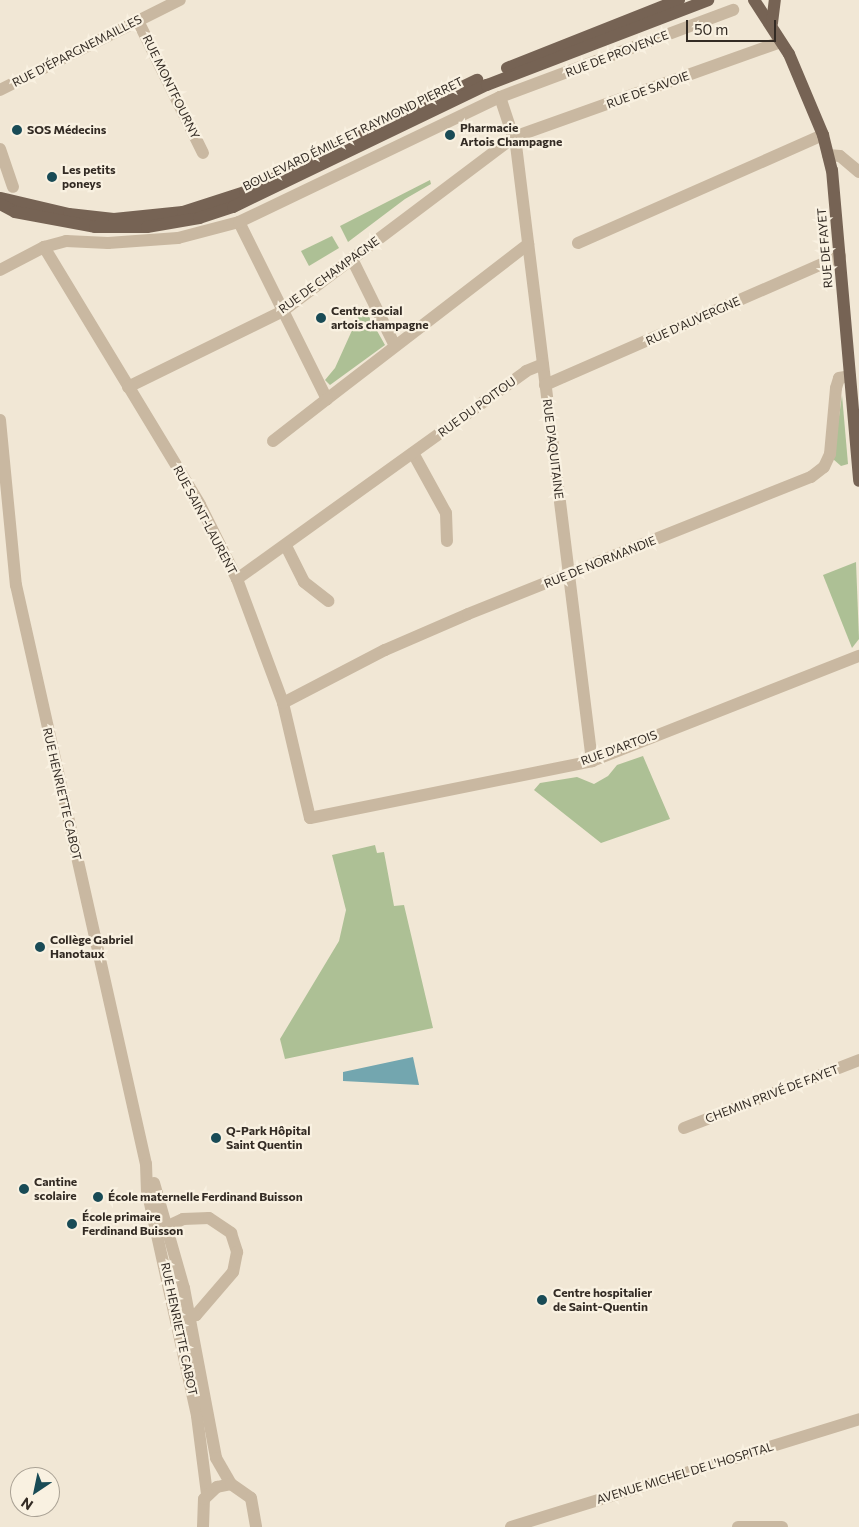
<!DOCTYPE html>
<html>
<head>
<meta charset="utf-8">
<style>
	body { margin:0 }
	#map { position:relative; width:859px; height:1527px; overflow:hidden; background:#f1e7d5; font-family:Commissioner,sans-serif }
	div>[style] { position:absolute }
	.green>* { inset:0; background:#adc095 }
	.water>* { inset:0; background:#73a6af }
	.minor>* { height:12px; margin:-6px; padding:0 6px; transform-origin:6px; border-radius:6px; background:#c9b8a1 }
	.major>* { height:12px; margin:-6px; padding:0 6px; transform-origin:6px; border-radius:6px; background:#766354 }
	.dots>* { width:14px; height:14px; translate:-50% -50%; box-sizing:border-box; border:2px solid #f9f1e1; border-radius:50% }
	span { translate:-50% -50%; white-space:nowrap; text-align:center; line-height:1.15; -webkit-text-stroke:4.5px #f9f1e1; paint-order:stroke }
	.street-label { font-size:12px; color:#332b24 }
	.poi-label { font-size:12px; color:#332b24; font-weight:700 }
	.left { translate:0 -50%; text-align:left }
	.north { position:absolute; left:10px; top:1467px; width:50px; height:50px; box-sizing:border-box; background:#f9f1e1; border:1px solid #aaa295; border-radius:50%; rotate:214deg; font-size:14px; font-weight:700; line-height:20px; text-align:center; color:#332b24 }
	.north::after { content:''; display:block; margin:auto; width:18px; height:22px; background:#194b56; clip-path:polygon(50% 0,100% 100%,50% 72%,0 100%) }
	.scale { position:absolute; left:686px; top:20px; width:90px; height:22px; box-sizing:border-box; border:2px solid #332b24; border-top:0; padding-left:6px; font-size:15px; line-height:18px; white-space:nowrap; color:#332b24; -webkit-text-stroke:4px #f9f1e1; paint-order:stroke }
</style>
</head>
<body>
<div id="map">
	<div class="green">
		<div style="clip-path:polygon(430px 180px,431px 184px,405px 199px,348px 242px,340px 226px)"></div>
		<div style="clip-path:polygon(332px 236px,339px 248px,309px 266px,301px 251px)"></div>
		<div style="clip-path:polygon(363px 306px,385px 345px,330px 385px,325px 380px,335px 368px)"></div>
		<div style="clip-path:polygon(842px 395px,848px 464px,841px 466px,833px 459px)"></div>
		<div style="clip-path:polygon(856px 562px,859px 639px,852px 648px,823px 575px)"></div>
		<div style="clip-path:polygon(643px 756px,670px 819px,601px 843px,534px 790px,540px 783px,577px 777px,594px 784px,608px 776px,617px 765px)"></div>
		<div style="clip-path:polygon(375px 845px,377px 853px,384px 852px,394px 906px,404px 905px,433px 1028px,285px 1059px,280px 1039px,339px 941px,346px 910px,332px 855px)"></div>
	</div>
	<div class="water">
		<div style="clip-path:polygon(413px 1057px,419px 1085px,343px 1081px,343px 1072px)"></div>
	</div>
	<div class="minor">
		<div style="left:138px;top:21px;width:147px;rotate:63.8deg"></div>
		<div style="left:0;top:90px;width:201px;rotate:-26.6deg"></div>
		<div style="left:500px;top:97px;width:51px;rotate:71.6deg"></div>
		<div style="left:516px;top:145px;width:621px;rotate:82.97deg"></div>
		<div style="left:0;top:149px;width:40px;rotate:71.1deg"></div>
		<div style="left:828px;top:155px;width:12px;rotate:5deg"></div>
		<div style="left:840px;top:156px;width:25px;rotate:40deg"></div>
		<div style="left:239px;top:222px;width:198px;rotate:63.6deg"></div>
		<div style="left:327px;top:399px;width:254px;rotate:-37.6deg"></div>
		<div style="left:578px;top:243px;width:268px;rotate:-23.8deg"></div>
		<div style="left:44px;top:247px;width:301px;rotate:58.8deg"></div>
		<div style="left:200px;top:505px;width:83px;rotate:63.4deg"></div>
		<div style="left:237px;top:579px;width:132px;rotate:69.6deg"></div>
		<div style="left:283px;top:703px;width:118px;rotate:76.8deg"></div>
		<div style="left:310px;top:818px;width:288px;rotate:-11.4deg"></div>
		<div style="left:592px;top:761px;width:287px;rotate:-21.5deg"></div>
		<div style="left:352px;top:259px;width:97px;rotate:63.7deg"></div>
		<div style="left:0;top:270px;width:50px;rotate:-27.6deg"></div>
		<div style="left:44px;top:247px;width:23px;rotate:-15deg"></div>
		<div style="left:66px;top:241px;width:42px;rotate:2.7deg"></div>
		<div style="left:108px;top:243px;width:70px;rotate:-4.1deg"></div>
		<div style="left:178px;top:238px;width:63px;rotate:-14.7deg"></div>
		<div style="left:239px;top:222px;width:289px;rotate:-25.6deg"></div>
		<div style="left:500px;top:97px;width:249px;rotate:-20.5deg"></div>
		<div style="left:545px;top:385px;width:322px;rotate:-23.6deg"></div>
		<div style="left:128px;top:387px;width:173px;rotate:-26.1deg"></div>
		<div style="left:283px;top:311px;width:289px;rotate:-37deg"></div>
		<div style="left:514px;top:137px;width:283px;rotate:-19.6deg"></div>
		<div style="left:0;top:420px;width:166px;rotate:84.5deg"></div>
		<div style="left:16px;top:585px;width:593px;rotate:77.35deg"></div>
		<div style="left:146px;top:1164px;width:26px;rotate:88deg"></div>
		<div style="left:147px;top:1190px;width:231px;rotate:77.5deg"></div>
		<div style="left:197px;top:1416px;width:79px;rotate:82.7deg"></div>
		<div style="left:273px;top:441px;width:68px;rotate:-37.9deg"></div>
		<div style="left:413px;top:453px;width:68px;rotate:61.2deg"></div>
		<div style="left:446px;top:513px;width:28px;rotate:88deg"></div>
		<div style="left:286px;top:546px;width:40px;rotate:63.4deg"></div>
		<div style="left:304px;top:582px;width:31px;rotate:38deg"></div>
		<div style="left:237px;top:579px;width:356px;rotate:-35.7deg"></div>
		<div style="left:526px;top:371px;width:18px;rotate:-22deg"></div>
		<div style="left:283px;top:703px;width:115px;rotate:-27.5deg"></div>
		<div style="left:385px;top:650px;width:90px;rotate:-23.4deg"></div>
		<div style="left:468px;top:614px;width:369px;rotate:-21.8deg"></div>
		<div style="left:811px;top:477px;width:16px;rotate:-38deg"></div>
		<div style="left:824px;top:467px;width:14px;rotate:-65deg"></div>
		<div style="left:830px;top:454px;width:66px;rotate:-84.8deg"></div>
		<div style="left:836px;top:388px;width:10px;rotate:-73deg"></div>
		<div style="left:839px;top:378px;width:11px;rotate:-10deg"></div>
		<div style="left:684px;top:1128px;width:188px;rotate:-21.2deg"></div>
		<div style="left:154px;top:1183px;width:109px;rotate:74.1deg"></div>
		<div style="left:184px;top:1288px;width:173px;rotate:79.3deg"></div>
		<div style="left:216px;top:1458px;width:30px;rotate:60deg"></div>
		<div style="left:166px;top:1227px;width:19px;rotate:-25deg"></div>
		<div style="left:183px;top:1219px;width:26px;rotate:-2deg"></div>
		<div style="left:209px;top:1218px;width:27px;rotate:34deg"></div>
		<div style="left:231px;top:1233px;width:20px;rotate:72deg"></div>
		<div style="left:237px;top:1252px;width:20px;rotate:101deg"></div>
		<div style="left:233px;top:1272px;width:57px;rotate:130.7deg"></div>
		<div style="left:196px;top:1315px;width:13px;rotate:180deg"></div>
		<div style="left:203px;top:1527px;width:28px;rotate:-88deg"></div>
		<div style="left:204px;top:1499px;width:18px;rotate:-43deg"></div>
		<div style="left:217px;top:1487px;width:14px;rotate:-12deg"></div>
		<div style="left:231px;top:1484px;width:24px;rotate:35deg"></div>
		<div style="left:251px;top:1498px;width:29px;rotate:80deg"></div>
		<div style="left:511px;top:1527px;width:364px;rotate:-17.2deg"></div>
		<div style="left:738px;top:1527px;width:44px"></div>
	</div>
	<div class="major">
		<div style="left:754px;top:0;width:64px;rotate:57.1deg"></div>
		<div style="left:789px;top:54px;width:88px;rotate:67.2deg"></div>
		<div style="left:823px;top:135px;width:36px;rotate:76deg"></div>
		<div style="left:832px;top:170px;width:312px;rotate:85deg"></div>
		<div style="left:772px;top:23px;width:23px;rotate:-83deg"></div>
		<div style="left:507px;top:68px;width:185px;rotate:-21.6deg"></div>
		<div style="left:1px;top:198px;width:70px;rotate:13.2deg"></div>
		<div style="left:69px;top:214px;width:45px;rotate:6.3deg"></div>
		<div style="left:114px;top:219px;width:69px;rotate:-5.8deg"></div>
		<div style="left:183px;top:212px;width:65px;rotate:-17.9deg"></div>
		<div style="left:245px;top:192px;width:258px;rotate:-25.8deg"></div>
		<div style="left:0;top:204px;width:17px;rotate:28deg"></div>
		<div style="left:15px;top:212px;width:81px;rotate:10.6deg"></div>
		<div style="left:95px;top:227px;width:52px"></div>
		<div style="left:147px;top:227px;width:53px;rotate:-9.8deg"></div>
		<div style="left:199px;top:218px;width:36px;rotate:-18deg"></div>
		<div style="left:233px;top:207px;width:282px;rotate:-25.7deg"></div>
		<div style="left:487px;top:85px;width:237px;rotate:-21deg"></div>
	</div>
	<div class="dots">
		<div style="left:17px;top:130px;background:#194b56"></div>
		<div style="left:450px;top:135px;background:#194b56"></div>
		<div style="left:52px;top:177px;background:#194b56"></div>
		<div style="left:321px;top:318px;background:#194b56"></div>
		<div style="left:40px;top:947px;background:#194b56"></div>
		<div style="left:216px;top:1138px;background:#194b56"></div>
		<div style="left:24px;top:1189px;background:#194b56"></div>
		<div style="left:98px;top:1197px;background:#194b56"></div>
		<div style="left:72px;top:1224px;background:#194b56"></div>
		<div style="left:542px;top:1300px;background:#194b56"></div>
	</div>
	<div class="street-label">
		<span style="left:77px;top:51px;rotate:-27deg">RUE D'ÉPARGNEMAILLES</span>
		<span style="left:617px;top:54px;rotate:-21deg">RUE DE PROVENCE</span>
		<span style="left:171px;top:87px;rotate:64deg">RUE MONTFOURNY</span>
		<span style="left:648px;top:90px;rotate:-20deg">RUE DE SAVOIE</span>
		<span style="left:353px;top:134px;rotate:-26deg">BOULEVARD ÉMILE ET RAYMOND PIERRET</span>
		<span style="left:825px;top:248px;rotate:-95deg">RUE DE FAYET</span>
		<span style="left:329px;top:275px;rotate:-36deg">RUE DE CHAMPAGNE</span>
		<span style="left:693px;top:321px;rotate:-24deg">RUE D'AUVERGNE</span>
		<span style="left:477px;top:407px;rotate:-36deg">RUE DU POITOU</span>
		<span style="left:553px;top:449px;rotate:83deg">RUE D'AQUITAINE</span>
		<span style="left:205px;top:520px;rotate:62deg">RUE SAINT-LAURENT</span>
		<span style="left:600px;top:562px;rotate:-22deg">RUE DE NORMANDIE</span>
		<span style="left:619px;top:748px;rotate:-20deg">RUE D'ARTOIS</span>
		<span style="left:62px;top:794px;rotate:77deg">RUE HENRIETTE CABOT</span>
		<span style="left:772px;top:1094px;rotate:-21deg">CHEMIN PRIVÉ DE FAYET</span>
		<span style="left:179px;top:1329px;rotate:78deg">RUE HENRIETTE CABOT</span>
		<span style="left:685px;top:1473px;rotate:-17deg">AVENUE MICHEL DE L'HOSPITAL</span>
	</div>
	<div class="poi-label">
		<span class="left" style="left:460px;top:135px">Pharmacie<br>Artois Champagne</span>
		<span class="left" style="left:27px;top:130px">SOS Médecins</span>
		<span class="left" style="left:62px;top:177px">Les petits<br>poneys</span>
		<span class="left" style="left:331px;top:318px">Centre social<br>artois champagne</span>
		<span class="left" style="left:50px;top:947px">Collège Gabriel<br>Hanotaux</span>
		<span class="left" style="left:226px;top:1138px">Q-Park Hôpital<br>Saint Quentin</span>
		<span class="left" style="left:34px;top:1189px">Cantine<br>scolaire</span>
		<span class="left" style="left:108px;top:1197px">École maternelle Ferdinand Buisson</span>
		<span class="left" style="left:82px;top:1224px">École primaire<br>Ferdinand Buisson</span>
		<span class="left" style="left:553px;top:1300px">Centre hospitalier<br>de Saint-Quentin</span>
	</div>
	<div class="north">N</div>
	<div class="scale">50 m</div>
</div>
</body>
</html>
